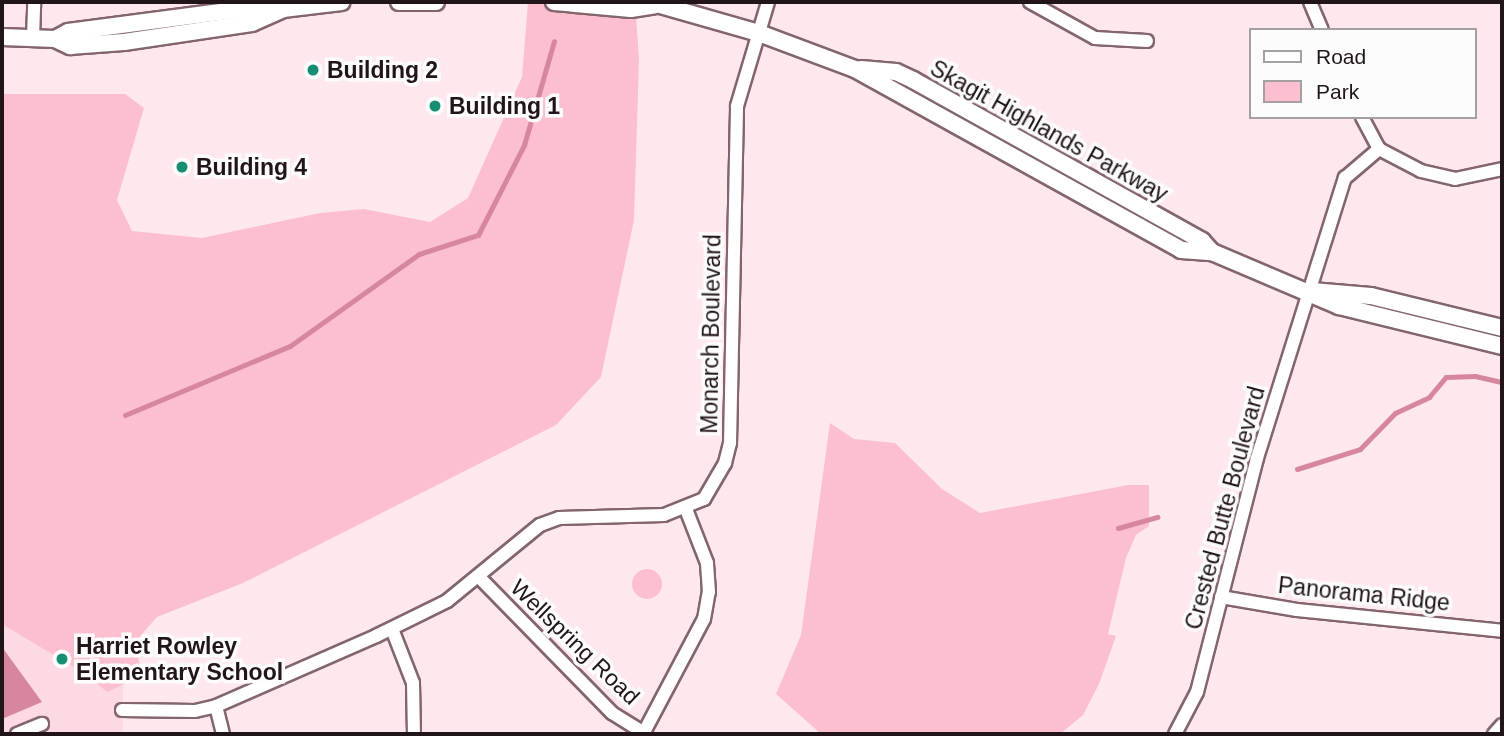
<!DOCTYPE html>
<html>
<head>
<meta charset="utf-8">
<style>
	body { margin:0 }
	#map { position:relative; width:1504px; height:736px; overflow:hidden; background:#fee8ee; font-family:Arial,sans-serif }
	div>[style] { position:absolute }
	.built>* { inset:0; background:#fddae3; transform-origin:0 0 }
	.green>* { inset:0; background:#fbbfcf }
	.round { border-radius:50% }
	.water>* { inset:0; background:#d6879e }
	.stream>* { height:5px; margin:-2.5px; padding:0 2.5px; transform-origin:2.5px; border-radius:2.5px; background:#d6879e }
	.roads { filter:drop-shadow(2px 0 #83656c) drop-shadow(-2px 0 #83656c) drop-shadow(0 2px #83656c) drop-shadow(0 -2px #83656c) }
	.minor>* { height:12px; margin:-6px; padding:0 6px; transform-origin:6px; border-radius:6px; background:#fff }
	.tertiary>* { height:16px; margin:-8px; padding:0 8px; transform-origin:8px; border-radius:8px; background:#fff }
	.dots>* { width:19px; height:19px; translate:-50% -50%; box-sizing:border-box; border:4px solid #fcfcfc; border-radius:50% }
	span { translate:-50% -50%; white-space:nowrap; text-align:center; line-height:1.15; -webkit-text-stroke:7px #fcfcfc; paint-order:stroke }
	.poi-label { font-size:23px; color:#211519; font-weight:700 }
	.left { translate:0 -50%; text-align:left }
	.street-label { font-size:23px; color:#211519 }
	.frame { position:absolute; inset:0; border:4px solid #211519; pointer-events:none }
	.legend { position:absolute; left:1249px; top:28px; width:228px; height:91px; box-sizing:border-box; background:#fcfcfc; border:2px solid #a4a0a1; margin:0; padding:9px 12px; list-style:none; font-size:21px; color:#211519 }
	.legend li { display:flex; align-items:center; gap:14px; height:35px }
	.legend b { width:35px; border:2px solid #a4a0a1 }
</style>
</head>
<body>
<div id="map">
	<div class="built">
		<div style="left:2px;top:583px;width:121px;height:151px"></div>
	</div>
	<div class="green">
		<div style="clip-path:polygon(528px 2px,635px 2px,639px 59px,634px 220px,601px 377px,556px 425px,243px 583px,157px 617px,135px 642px,142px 676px,107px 692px,87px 675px,2px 624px,2px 94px,125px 94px,144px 108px,117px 200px,132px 231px,202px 238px,320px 213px,364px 209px,430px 222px,468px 198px,522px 77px)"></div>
		<div style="clip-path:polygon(830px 423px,854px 439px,895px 443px,942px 489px,980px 513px,1128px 485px,1149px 485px,1149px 526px,1136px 535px,1126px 558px,1108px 634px,1116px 636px,1099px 684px,1083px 715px,1060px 734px,821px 734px,776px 694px,801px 635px)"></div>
		<div class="round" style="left:632px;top:569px;width:30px;height:30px"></div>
	</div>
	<div class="water">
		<div style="clip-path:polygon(2px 647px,42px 702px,2px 719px)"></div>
	</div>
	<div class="stream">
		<div style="left:125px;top:415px;width:179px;rotate:-22.7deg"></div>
		<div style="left:290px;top:346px;width:158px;rotate:-35.5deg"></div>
		<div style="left:419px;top:254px;width:62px;rotate:-17.9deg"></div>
		<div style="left:478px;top:235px;width:101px;rotate:-62.9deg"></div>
		<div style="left:524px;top:145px;width:108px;rotate:-73.9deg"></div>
		<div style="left:1297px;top:469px;width:66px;rotate:-17.6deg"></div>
		<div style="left:1360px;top:449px;width:50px;rotate:-45.8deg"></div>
		<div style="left:1395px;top:413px;width:38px;rotate:-25deg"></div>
		<div style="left:1429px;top:397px;width:26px;rotate:-50deg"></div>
		<div style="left:1446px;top:377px;width:29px;rotate:-2deg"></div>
		<div style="left:1475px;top:376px;width:28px;rotate:13deg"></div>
		<div style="left:1118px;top:528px;width:41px;rotate:-15.8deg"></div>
	</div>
	<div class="roads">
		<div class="minor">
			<div style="left:1030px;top:2px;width:74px;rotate:29deg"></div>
			<div style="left:1095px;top:38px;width:52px;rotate:3.3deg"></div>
			<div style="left:1310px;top:2px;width:30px;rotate:67deg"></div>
			<div style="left:33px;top:38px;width:36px;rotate:-88deg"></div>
			<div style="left:1362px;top:117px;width:36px;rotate:62deg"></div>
			<div style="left:1379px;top:149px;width:47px;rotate:27.6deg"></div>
			<div style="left:1421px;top:171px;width:35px;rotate:13deg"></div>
			<div style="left:1455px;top:179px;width:48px;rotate:-12deg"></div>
			<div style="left:478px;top:576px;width:192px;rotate:45.6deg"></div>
			<div style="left:612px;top:713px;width:40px;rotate:32deg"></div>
			<div style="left:1221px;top:597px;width:77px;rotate:9.7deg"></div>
			<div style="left:1297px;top:610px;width:206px;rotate:5.8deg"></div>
			<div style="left:392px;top:629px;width:58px;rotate:68.7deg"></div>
			<div style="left:413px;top:683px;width:51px;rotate:88.9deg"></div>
			<div style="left:216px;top:706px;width:29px;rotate:76deg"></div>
			<div style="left:122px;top:710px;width:73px;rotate:0.8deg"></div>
			<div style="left:195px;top:711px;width:22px;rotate:-13deg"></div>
			<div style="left:216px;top:706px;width:175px;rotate:-23.6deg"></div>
			<div style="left:376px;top:636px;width:79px;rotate:-26.2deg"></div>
			<div style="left:447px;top:601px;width:120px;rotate:-39.3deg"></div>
			<div style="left:540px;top:525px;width:20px;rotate:-20deg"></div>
			<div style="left:559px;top:518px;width:105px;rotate:-1.6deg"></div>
			<div style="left:664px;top:515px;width:43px;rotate:-21.8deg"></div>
			<div style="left:704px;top:499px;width:42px;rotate:-59.7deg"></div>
			<div style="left:725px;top:463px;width:21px;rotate:-76deg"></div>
			<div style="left:730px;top:443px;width:337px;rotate:-88.8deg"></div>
			<div style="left:737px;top:106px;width:109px;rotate:-73.4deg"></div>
			<div style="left:17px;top:734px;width:27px;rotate:-22deg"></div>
			<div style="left:643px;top:734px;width:130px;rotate:-62.1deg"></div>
			<div style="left:704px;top:619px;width:27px;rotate:-80deg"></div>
			<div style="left:709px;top:592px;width:29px;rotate:-94deg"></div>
			<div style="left:707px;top:563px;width:58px;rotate:-111.3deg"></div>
			<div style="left:1175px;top:734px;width:47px;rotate:-62.4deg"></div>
			<div style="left:1197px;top:692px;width:242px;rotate:-75.6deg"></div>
			<div style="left:1257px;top:458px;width:294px;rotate:-72.6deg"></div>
			<div style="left:1345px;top:178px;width:45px;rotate:-40.5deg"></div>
			<div style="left:1494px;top:734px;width:12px;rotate:-48deg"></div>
		</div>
		<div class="tertiary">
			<div style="left:399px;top:2px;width:37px"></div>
			<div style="left:554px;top:2px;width:77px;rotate:5.2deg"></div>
			<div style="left:631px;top:9px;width:24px;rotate:-9deg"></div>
			<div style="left:650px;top:2px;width:113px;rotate:15.9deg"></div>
			<div style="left:759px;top:33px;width:103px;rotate:20.6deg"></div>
			<div style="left:855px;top:69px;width:373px;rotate:29deg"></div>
			<div style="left:1181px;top:250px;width:31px;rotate:4deg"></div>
			<div style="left:1212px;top:252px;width:138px;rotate:23deg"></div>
			<div style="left:1339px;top:306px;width:168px;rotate:13.8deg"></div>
			<div style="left:2px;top:37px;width:53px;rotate:2.2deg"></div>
			<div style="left:55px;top:39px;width:17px;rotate:25deg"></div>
			<div style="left:70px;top:46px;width:54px;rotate:-4.2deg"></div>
			<div style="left:124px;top:42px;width:129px;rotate:-8.4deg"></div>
			<div style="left:252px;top:23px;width:34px;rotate:-24deg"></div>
			<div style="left:55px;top:39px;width:15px;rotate:-28deg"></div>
			<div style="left:68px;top:32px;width:200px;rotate:-7.5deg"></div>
			<div style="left:266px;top:6px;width:17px;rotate:10deg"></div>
			<div style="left:283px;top:9px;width:59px;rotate:-6.8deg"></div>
			<div style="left:861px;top:69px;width:35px;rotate:5deg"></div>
			<div style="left:896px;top:72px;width:19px;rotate:25deg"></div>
			<div style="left:913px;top:80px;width:331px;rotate:29.1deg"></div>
			<div style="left:1202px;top:241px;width:15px;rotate:48deg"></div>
			<div style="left:1312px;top:291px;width:59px;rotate:4.8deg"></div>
			<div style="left:1371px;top:296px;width:135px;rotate:13.7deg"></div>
		</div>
	</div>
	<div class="dots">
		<div style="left:313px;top:70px;background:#158e72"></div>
		<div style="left:435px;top:106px;background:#158e72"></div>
		<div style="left:182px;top:167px;background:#158e72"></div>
		<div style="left:62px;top:659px;background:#158e72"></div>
	</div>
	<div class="poi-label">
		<span class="left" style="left:327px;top:70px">Building 2</span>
		<span class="left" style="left:449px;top:106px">Building 1</span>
		<span class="left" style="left:196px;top:167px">Building 4</span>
		<span class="left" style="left:76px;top:659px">Harriet Rowley<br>Elementary School</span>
	</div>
	<div class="street-label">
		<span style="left:1049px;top:131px;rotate:29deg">Skagit Highlands Parkway</span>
		<span style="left:711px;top:334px;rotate:-89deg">Monarch Boulevard</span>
		<span style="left:1225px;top:508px;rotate:-75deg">Crested Butte Boulevard</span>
		<span style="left:1364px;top:594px;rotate:6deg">Panorama Ridge</span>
		<span style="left:575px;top:642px;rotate:44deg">Wellspring Road</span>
	</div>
	<div class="frame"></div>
	<ul class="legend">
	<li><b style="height:9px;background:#fff"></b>Road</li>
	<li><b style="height:19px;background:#fbbfcf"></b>Park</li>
	</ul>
</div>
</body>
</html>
